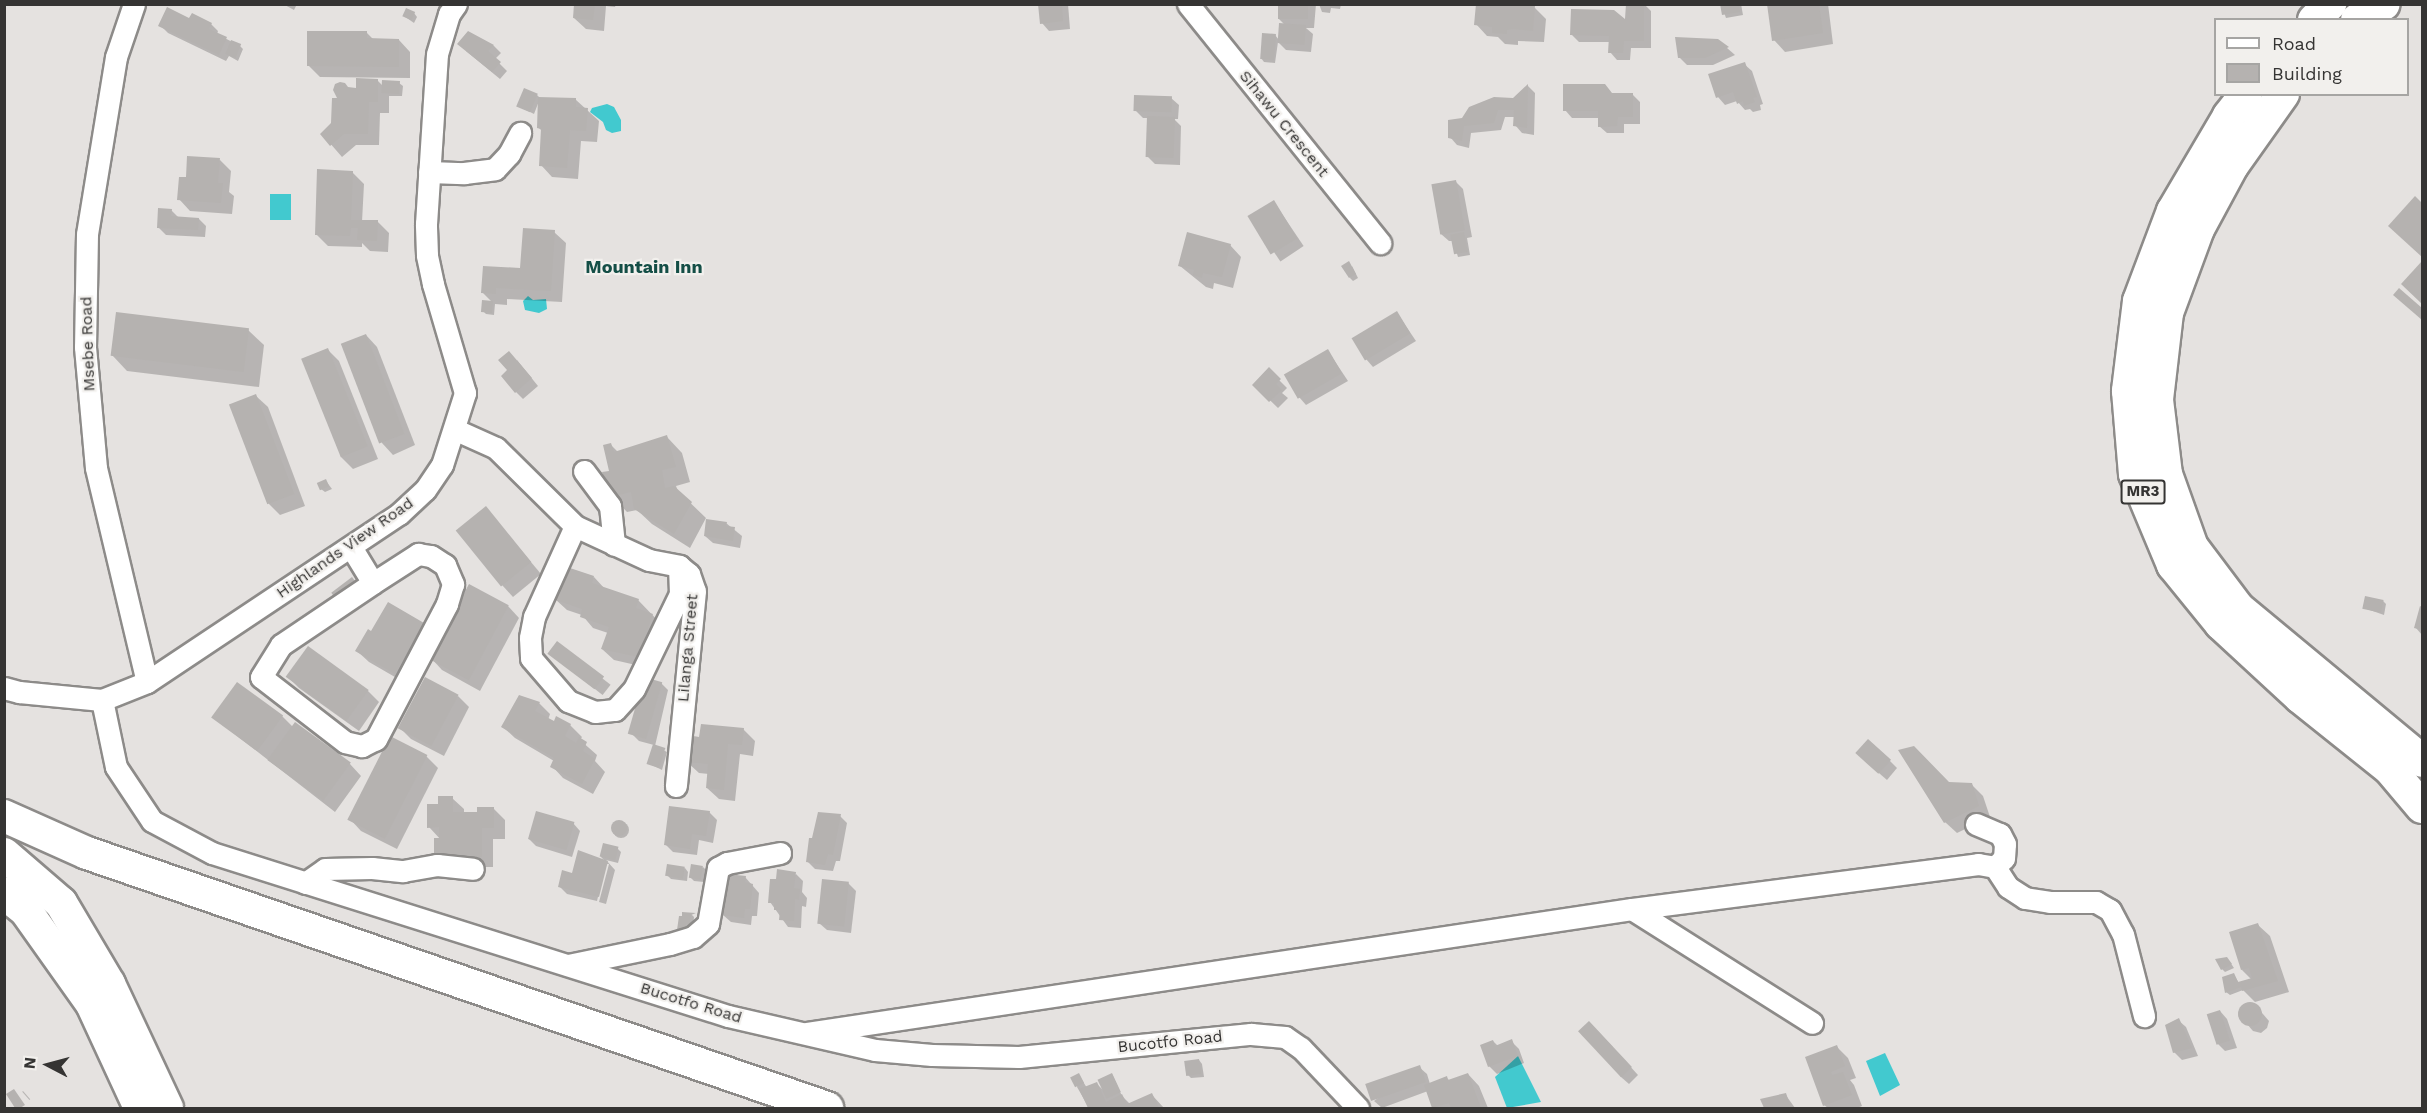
<!DOCTYPE html>
<html>
<head>
<meta charset="utf-8">
<style>
	body { margin:0 }
	#map { position:relative; width:2427px; height:1113px; overflow:hidden; background:#e5e2e0; font-family:"Work Sans",sans-serif }
	div>[style] { position:absolute }
	.water>* { inset:0; background:#42c9cf; transform-origin:0 0 }
	.shadow>* { inset:0; background:#0003; transform-origin:0 0 }
	.round { border-radius:50% }
	.building>* { inset:0; background:#b5b2b0; transform-origin:0 0 }
	.roads { filter:drop-shadow(2px 0 #8d8b89) drop-shadow(-2px 0 #8d8b89) drop-shadow(0 2px #8d8b89) drop-shadow(0 -2px #8d8b89) }
	.minor>* { height:21px; margin:-10.5px; padding:0 10.5px; transform-origin:10.5px; border-radius:10.5px; background:#fff }
	.highway>* { height:32px; margin:-16px; padding:0 16px; transform-origin:16px; border-radius:16px; background:#fff }
	span { translate:-50% -50%; white-space:nowrap; text-align:center; line-height:1.15; -webkit-text-stroke:4.5px #f2f0ed; paint-order:stroke }
	.shield-label span { padding:2px 4px; background:#f2f0ed; border:2px solid; border-radius:4px; -webkit-text-stroke-width:0 }
	.shield-label { font-size:15px; color:#353433; font-weight:700 }
	.street-label { font-size:16px; color:#353433 }
	.neighbourhood-label { font-size:18px; color:#144e46; font-weight:700 }
	.frame { position:absolute; inset:0; border:6px solid #353433; pointer-events:none }
	.legend { position:absolute; left:2214px; top:18px; width:195px; height:78px; box-sizing:border-box; background:#f2f0ed; border:2px solid #a6a5a3; margin:0; padding:8px 10px; list-style:none; font-size:18px; color:#353433 }
	.legend li { display:flex; align-items:center; gap:12px; height:30px }
	.legend b { width:30px; border:2px solid #a6a5a3 }
	.north { position:absolute; left:18px; top:1035px; width:60px; height:60px; -webkit-text-stroke:4px #f2f0ed; paint-order:stroke; rotate:276deg; font-size:16px; font-weight:700; line-height:24px; text-align:center; color:#353433 }
	.north::after { content:''; display:block; margin:auto; width:21px; height:27px; background:#353433; clip-path:polygon(50% 0,100% 100%,50% 72%,0 100%) }
</style>
</head>
<body>
<div id="map">
	<div class="water">
		<div style="clip-path:polygon(607px 104px,614px 107px,621px 120px,621px 131px,612px 133px,606px 130px,603px 122px,590px 112px,592px 108px)"></div>
		<div style="left:270px;top:194px;width:21px;height:26px"></div>
		<div style="clip-path:polygon(528px 296px,533px 300px,546px 299px,547px 309px,539px 313px,525px 310px,523px 301px)"></div>
		<div style="clip-path:polygon(1885px 1053px,1900px 1085px,1880px 1096px,1866px 1061px)"></div>
		<div style="clip-path:polygon(1518px 1056px,1541px 1102px,1507px 1108px,1495px 1077px)"></div>
	</div>
	<div class="shadow">
		<div style="clip-path:polygon(283px 4px,297px 4px,294px 10px)"></div>
		<div style="clip-path:polygon(575px 4px,616px 4px,615px 7px,606px 6px,604px 31px,586px 29px,574px 18px)"></div>
		<div style="clip-path:polygon(1040px 4px,1068px 4px,1070px 29px,1049px 31px,1042px 23px)"></div>
		<div style="clip-path:polygon(1279px 4px,1316px 4px,1314px 28px,1306px 28px,1313px 34px,1311px 52px,1286px 50px,1278px 42px,1275px 63px,1264px 62px,1261px 58px,1275px 35px,1279px 40px,1284px 24px,1278px 18px)"></div>
		<div style="clip-path:polygon(1319px 4px,1341px 4px,1340px 9px,1331px 8px,1330px 13px,1322px 12px)"></div>
		<div style="clip-path:polygon(1478px 4px,1535px 8px,1546px 19px,1544px 42px,1518px 41px,1518px 45px,1505px 44px,1498px 37px,1487px 36px,1476px 24px)"></div>
		<div style="clip-path:polygon(1627px 4px,1644px 4px,1651px 11px,1651px 48px,1631px 48px,1630px 60px,1617px 60px,1610px 52px,1610px 42px,1579px 42px,1572px 35px,1627px 22px)"></div>
		<div style="clip-path:polygon(1721px 4px,1741px 4px,1743px 15px,1726px 18px)"></div>
		<div style="clip-path:polygon(1768px 4px,1828px 4px,1833px 44px,1785px 52px,1774px 40px)"></div>
		<div style="clip-path:polygon(414px 13px,417px 17px,414px 23px,404px 16px)"></div>
		<div style="clip-path:polygon(190px 20px,211px 24px,218px 31px,217px 34px,240px 46px,243px 49px,238px 61px,229px 56px,226px 61px,168px 33px,160px 25px)"></div>
		<div style="clip-path:polygon(367px 33px,374px 40px,399px 40px,410px 52px,410px 78px,320px 77px,308px 65px)"></div>
		<div style="clip-path:polygon(468px 33px,494px 46px,501px 53px,495px 59px,507px 71px,500px 79px,466px 51px)"></div>
		<div style="clip-path:polygon(1718px 40px,1735px 55px,1713px 65px,1687px 65px,1680px 58px)"></div>
		<div style="clip-path:polygon(1744px 64px,1752px 71px,1763px 104px,1760px 105px,1761px 110px,1753px 112px,1750px 109px,1745px 110px,1737px 101px,1725px 105px,1718px 97px)"></div>
		<div style="clip-path:polygon(378px 81px,383px 86px,399px 83px,403px 86px,402px 96px,389px 96px,389px 113px,380px 113px,379px 145px,356px 145px,342px 157px,322px 134px,332px 124px,339px 99px,350px 89px,357px 90px)"></div>
		<div style="clip-path:polygon(1528px 86px,1535px 93px,1534px 135px,1522px 133px,1515px 125px,1515px 117px,1505px 117px,1501px 130px,1471px 133px,1469px 148px,1457px 145px,1450px 137px,1463px 119px,1514px 100px)"></div>
		<div style="clip-path:polygon(537px 95px,541px 99px,575px 99px,599px 121px,597px 142px,581px 141px,578px 179px,552px 177px,541px 165px,543px 132px,538px 127px,539px 101px,534px 114px,518px 106px)"></div>
		<div style="clip-path:polygon(1613px 95px,1633px 95px,1640px 102px,1640px 124px,1624px 124px,1624px 133px,1607px 133px,1599px 126px,1600px 118px,1572px 118px,1565px 110px)"></div>
		<div style="clip-path:polygon(1171px 98px,1179px 105px,1178px 119px,1174px 119px,1181px 126px,1180px 165px,1155px 164px,1148px 157px,1149px 118px,1143px 118px,1135px 110px)"></div>
		<div style="clip-path:polygon(220px 160px,231px 171px,229px 192px,234px 196px,232px 214px,190px 211px,179px 199px,187px 179px)"></div>
		<div style="clip-path:polygon(352px 172px,364px 184px,362px 222px,377px 221px,389px 233px,388px 252px,370px 251px,362px 243px,362px 247px,328px 246px,316px 234px)"></div>
		<div style="clip-path:polygon(1455px 181px,1463px 189px,1472px 237px,1467px 238px,1470px 255px,1458px 257px,1453px 241px,1449px 241px,1441px 234px)"></div>
		<div style="clip-path:polygon(2415px 198px,2422px 205px,2422px 256px,2406px 241px)"></div>
		<div style="left:1274px;top:202px;width:53px;height:28px;rotate:56deg"></div>
		<div style="clip-path:polygon(171px 210px,179px 218px,199px 219px,206px 226px,205px 237px,166px 235px,158px 227px)"></div>
		<div style="clip-path:polygon(554px 232px,566px 243px,562px 302px,507px 299px,507px 305px,495px 304px,494px 315px,486px 314px,483px 311px,492px 302px,483px 293px,522px 270px)"></div>
		<div style="clip-path:polygon(1230px 245px,1241px 257px,1233px 288px,1214px 283px,1213px 289px,1206px 287px,1180px 266px)"></div>
		<div style="clip-path:polygon(2422px 263px,2422px 303px,2403px 284px)"></div>
		<div style="clip-path:polygon(1352px 266px,1358px 278px,1353px 281px,1350px 278px)"></div>
		<div style="clip-path:polygon(1397px 313px,1416px 341px,1373px 367px,1366px 359px)"></div>
		<div style="clip-path:polygon(248px 330px,264px 345px,259px 387px,127px 371px,112px 355px)"></div>
		<div style="clip-path:polygon(366px 335px,377px 347px,415px 445px,393px 455px,382px 443px)"></div>
		<div style="clip-path:polygon(328px 350px,339px 361px,378px 459px,353px 469px,341px 457px)"></div>
		<div style="clip-path:polygon(1328px 351px,1348px 381px,1306px 405px,1299px 397px)"></div>
		<div style="clip-path:polygon(517px 360px,538px 386px,523px 399px,516px 392px)"></div>
		<div style="clip-path:polygon(1269px 370px,1287px 388px,1282px 393px,1288px 398px,1278px 408px,1254px 385px)"></div>
		<div style="clip-path:polygon(256px 396px,268px 407px,305px 506px,280px 515px,269px 504px)"></div>
		<div style="clip-path:polygon(667px 437px,682px 453px,690px 482px,676px 486px,678px 491px,706px 518px,690px 548px,652px 524px,637px 510px,627px 512px,612px 496px,611px 445px,618px 452px)"></div>
		<div style="clip-path:polygon(326px 481px,332px 489px,325px 492px,321px 489px)"></div>
		<div style="clip-path:polygon(486px 508px,541px 574px,513px 597px,502px 585px)"></div>
		<div style="clip-path:polygon(726px 523px,742px 536px,740px 548px,713px 543px,705px 536px)"></div>
		<div style="clip-path:polygon(594px 577px,605px 589px,638px 600px,664px 627px,649px 668px,614px 660px,602px 649px,608px 633px,593px 628px,582px 615px,567px 610px,555px 599px)"></div>
		<div style="clip-path:polygon(2383px 601px,2386px 604px,2384px 615px,2364px 608px)"></div>
		<div style="clip-path:polygon(388px 604px,423px 624px,435px 636px,407px 684px,369px 662px,357px 651px,371px 633px)"></div>
		<div style="clip-path:polygon(508px 606px,519px 618px,480px 691px,442px 670px,431px 658px)"></div>
		<div style="clip-path:polygon(2421px 608px,2422px 608px,2422px 635px,2416px 628px)"></div>
		<div style="left:557px;top:643px;width:68px;height:13px;rotate:38deg"></div>
		<div style="clip-path:polygon(288px 677px,368px 691px,379px 702px,359px 731px,299px 688px)"></div>
		<div style="clip-path:polygon(661px 683px,668px 690px,655px 746px,667px 752px,662px 770px,650px 764px,654px 745px,639px 741px,632px 734px)"></div>
		<div style="clip-path:polygon(458px 696px,469px 707px,444px 756px,411px 739px,400px 728px)"></div>
		<div style="clip-path:polygon(539px 703px,550px 714px,548px 720px,570px 725px,582px 737px,580px 740px,597px 755px,595px 761px,605px 772px,593px 794px,563px 778px,552px 766px,554px 761px,515px 738px,503px 727px)"></div>
		<div style="clip-path:polygon(282px 716px,293px 727px,350px 764px,361px 776px,335px 812px,214px 718px)"></div>
		<div style="clip-path:polygon(743px 729px,755px 741px,753px 756px,740px 754px,735px 801px,719px 799px,707px 788px,709px 774px,699px 773px,687px 762px,701px 738px)"></div>
		<div style="clip-path:polygon(426px 756px,438px 768px,397px 849px,361px 831px,350px 819px)"></div>
		<div style="clip-path:polygon(1865px 761px,1890px 761px,1897px 768px,1887px 780px)"></div>
		<div style="clip-path:polygon(1949px 784px,1971px 784px,1983px 796px,1990px 817px,1957px 833px,1945px 822px)"></div>
		<div style="clip-path:polygon(452px 798px,464px 809px,464px 813px,478px 813px,494px 809px,505px 820px,505px 839px,493px 839px,493px 867px,447px 867px,441px 840px,429px 827px,439px 805px)"></div>
		<div style="clip-path:polygon(709px 812px,717px 820px,713px 843px,699px 840px,697px 855px,673px 852px,665px 844px)"></div>
		<div style="clip-path:polygon(840px 816px,847px 823px,840px 861px,836px 861px,833px 871px,815px 869px,807px 861px)"></div>
		<div class="round" style="left:613px;top:822px;width:16px;height:16px"></div>
		<div style="clip-path:polygon(573px 823px,580px 831px,572px 857px,536px 846px,529px 839px)"></div>
		<div style="clip-path:polygon(618px 849px,621px 852px,618px 863px,606px 860px,615px 870px,606px 904px,599px 902px,609px 864px,606px 864px,597px 901px,567px 894px,559px 886px,573px 875px,606px 862px,601px 857px)"></div>
		<div style="clip-path:polygon(703px 867px,706px 870px,704px 882px,694px 881px,691px 878px)"></div>
		<div style="clip-path:polygon(685px 868px,688px 872px,687px 881px,671px 879px,668px 876px)"></div>
		<div style="clip-path:polygon(796px 874px,803px 881px,802px 892px,807px 898px,806px 907px,802px 906px,801px 928px,788px 927px,770px 902px)"></div>
		<div style="clip-path:polygon(745px 877px,759px 893px,757px 916px,752px 916px,751px 925px,731px 922px,723px 915px,724px 906px,721px 903px)"></div>
		<div style="clip-path:polygon(848px 883px,856px 891px,851px 933px,827px 930px,819px 923px)"></div>
		<div style="clip-path:polygon(691px 914px,694px 917px,693px 927px,682px 932px,679px 929px,683px 918px)"></div>
		<div style="clip-path:polygon(2258px 925px,2270px 936px,2289px 992px,2255px 1002px,2243px 990px,2230px 995px,2226px 992px,2234px 975px,2239px 983px,2252px 980px,2242px 970px)"></div>
		<div style="clip-path:polygon(2230px 962px,2234px 968px,2225px 972px,2222px 969px)"></div>
		<div style="clip-path:polygon(2248px 1004px,2256px 1006px,2269px 1021px,2267px 1028px,2261px 1033px,2253px 1031px,2240px 1016px,2242px 1008px)"></div>
		<div style="clip-path:polygon(2220px 1011px,2227px 1019px,2237px 1048px,2225px 1051px,2218px 1044px)"></div>
		<div style="clip-path:polygon(2178px 1020px,2186px 1027px,2198px 1056px,2182px 1060px,2174px 1052px)"></div>
		<div style="clip-path:polygon(1597px 1030px,1638px 1075px,1629px 1084px,1621px 1077px)"></div>
		<div style="clip-path:polygon(1493px 1041px,1498px 1046px,1511px 1041px,1519px 1049px,1524px 1063px,1497px 1074px,1489px 1066px)"></div>
		<div style="clip-path:polygon(1837px 1047px,1848px 1058px,1856px 1078px,1850px 1080px,1854px 1085px,1862px 1106px,1857px 1108px,1828px 1108px,1824px 1105px,1807px 1058px)"></div>
		<div style="clip-path:polygon(1199px 1060px,1202px 1064px,1204px 1077px,1191px 1078px,1187px 1074px)"></div>
		<div style="clip-path:polygon(1419px 1067px,1427px 1074px,1430px 1084px,1447px 1078px,1450px 1081px,1468px 1074px,1479px 1086px,1488px 1108px,1434px 1108px,1428px 1091px,1382px 1108px,1374px 1101px)"></div>
		<div style="clip-path:polygon(1112px 1074px,1122px 1096px,1130px 1104px,1152px 1095px,1164px 1108px,1089px 1108px,1077px 1087px,1079px 1075px,1087px 1088px,1096px 1083px,1104px 1091px)"></div>
		<div style="left:23px;top:1091px;width:11px;height:1px;rotate:49deg"></div>
		<div style="clip-path:polygon(1785px 1094px,1795px 1108px,1765px 1108px,1762px 1100px)"></div>
	</div>
	<div class="building">
		<div style="clip-path:polygon(574px 4px,595px 4px,593px 20px,573px 18px)"></div>
		<div style="clip-path:polygon(1038px 4px,1062px 4px,1063px 21px,1040px 24px)"></div>
		<div style="left:1278px;top:4px;width:30px;height:15px"></div>
		<div style="clip-path:polygon(1476px 4px,1535px 6px,1533px 31px,1513px 29px,1507px 30px,1507px 34px,1492px 33px,1492px 27px,1474px 25px)"></div>
		<div style="clip-path:polygon(1626px 4px,1644px 4px,1644px 41px,1624px 41px,1623px 53px,1608px 53px,1609px 36px,1570px 35px,1571px 9px,1614px 10px,1625px 19px)"></div>
		<div style="clip-path:polygon(1720px 4px,1739px 4px,1740px 12px,1722px 15px)"></div>
		<div style="clip-path:polygon(1767px 4px,1819px 4px,1823px 33px,1772px 41px)"></div>
		<div style="clip-path:polygon(167px 7px,189px 18px,192px 13px,212px 23px,209px 29px,227px 37px,219px 55px,158px 26px)"></div>
		<div style="left:406px;top:8px;width:10px;height:9px;rotate:24deg"></div>
		<div style="left:1279px;top:23px;width:27px;height:20px;rotate:4deg"></div>
		<div style="clip-path:polygon(307px 31px,367px 31px,367px 38px,399px 39px,399px 67px,307px 66px)"></div>
		<div style="clip-path:polygon(468px 31px,494px 45px,488px 51px,501px 62px,492px 72px,457px 44px)"></div>
		<div style="left:1262px;top:33px;width:14px;height:26px;rotate:4deg"></div>
		<div style="clip-path:polygon(1675px 37px,1718px 39px,1729px 47px,1705px 58px,1678px 58px)"></div>
		<div style="left:231px;top:40px;width:11px;height:15px;rotate:22deg"></div>
		<div style="clip-path:polygon(1745px 62px,1757px 97px,1753px 98px,1755px 102px,1744px 106px,1743px 101px,1737px 104px,1733px 92px,1716px 98px,1708px 74px)"></div>
		<div style="clip-path:polygon(356px 78px,378px 79px,378px 102px,369px 102px,368px 134px,344px 134px,330px 146px,320px 134px,331px 123px,332px 98px,337px 98px,333px 90px,335px 84px,340px 82px,345px 83px,348px 87px,356px 88px)"></div>
		<div style="left:382px;top:80px;width:18px;height:13px;rotate:3deg"></div>
		<div style="clip-path:polygon(1528px 84px,1527px 128px,1513px 126px,1514px 110px,1498px 110px,1494px 123px,1464px 126px,1462px 141px,1448px 138px,1448px 120px,1462px 118px,1469px 107px,1494px 97px,1513px 98px)"></div>
		<div style="clip-path:polygon(1563px 84px,1605px 84px,1612px 93px,1633px 93px,1633px 117px,1618px 117px,1617px 126px,1598px 127px,1598px 111px,1563px 111px)"></div>
		<div style="left:524px;top:88px;width:15px;height:20px;rotate:23deg"></div>
		<div style="left:1134px;top:95px;width:38px;height:16px;rotate:2deg"></div>
		<div style="clip-path:polygon(538px 97px,576px 98px,576px 107px,588px 108px,586px 131px,570px 130px,567px 168px,539px 166px,541px 129px,537px 128px)"></div>
		<div style="left:1147px;top:116px;width:28px;height:41px;rotate:2deg"></div>
		<div style="clip-path:polygon(187px 156px,220px 158px,218px 183px,223px 183px,221px 203px,177px 200px,179px 177px,186px 177px)"></div>
		<div style="clip-path:polygon(317px 169px,353px 171px,351px 220px,378px 220px,377px 241px,357px 240px,358px 228px,351px 228px,350px 236px,315px 235px)"></div>
		<div style="left:1456px;top:180px;width:51px;height:25px;rotate:80deg"></div>
		<div style="clip-path:polygon(2415px 196px,2422px 203px,2422px 257px,2388px 226px)"></div>
		<div style="left:1274px;top:200px;width:45px;height:31px;rotate:59deg"></div>
		<div style="clip-path:polygon(158px 208px,172px 209px,171px 216px,199px 218px,198px 230px,157px 228px)"></div>
		<div style="clip-path:polygon(523px 228px,555px 230px,551px 291px,496px 288px,496px 294px,481px 293px,483px 266px,520px 268px)"></div>
		<div style="clip-path:polygon(1187px 232px,1231px 244px,1222px 277px,1203px 273px,1202px 278px,1193px 275px,1194px 270px,1178px 266px)"></div>
		<div style="left:1464px;top:232px;width:20px;height:14px;rotate:79deg"></div>
		<div style="clip-path:polygon(1349px 261px,1356px 274px,1349px 278px,1341px 266px)"></div>
		<div style="clip-path:polygon(2422px 261px,2422px 304px,2401px 284px)"></div>
		<div style="clip-path:polygon(2399px 288px,2422px 308px,2422px 320px,2393px 295px)"></div>
		<div style="left:482px;top:300px;width:11px;height:12px;rotate:5deg"></div>
		<div style="left:1397px;top:311px;width:26px;height:53px;rotate:59deg"></div>
		<div style="left:116px;top:312px;width:134px;height:44px;rotate:7deg"></div>
		<div style="left:366px;top:334px;width:107px;height:27px;rotate:69deg"></div>
		<div style="left:328px;top:348px;width:106px;height:29px;rotate:68deg"></div>
		<div style="left:1328px;top:349px;width:28px;height:51px;rotate:60deg"></div>
		<div style="clip-path:polygon(509px 351px,532px 378px,515px 393px,501px 376px,507px 370px,498px 360px)"></div>
		<div style="clip-path:polygon(1269px 367px,1281px 379px,1276px 384px,1282px 390px,1269px 402px,1252px 385px)"></div>
		<div style="left:256px;top:394px;width:107px;height:29px;rotate:69deg"></div>
		<div style="clip-path:polygon(667px 435px,676px 467px,662px 470px,665px 488px,674px 486px,692px 502px,674px 534px,634px 509px,631px 492px,610px 497px,602px 472px,609px 471px,603px 445px,611px 443px,614px 452px)"></div>
		<div style="left:326px;top:479px;width:8px;height:10px;rotate:67deg"></div>
		<div style="left:486px;top:506px;width:72px;height:39px;rotate:51deg"></div>
		<div style="clip-path:polygon(706px 519px,727px 522px,726px 526px,735px 527px,733px 541px,704px 536px)"></div>
		<div style="clip-path:polygon(564px 566px,594px 576px,592px 583px,639px 599px,636px 608px,653px 614px,638px 657px,601px 649px,609px 627px,580px 617px,582px 609px,553px 599px)"></div>
		<div style="left:352px;top:577px;width:10px;height:26px;rotate:53deg"></div>
		<div style="left:469px;top:584px;width:45px;height:85px;rotate:28deg"></div>
		<div style="left:2365px;top:596px;width:19px;height:13px;rotate:12deg"></div>
		<div style="clip-path:polygon(388px 602px,424px 623px,395px 674px,355px 651px,368px 629px,371px 631px)"></div>
		<div style="clip-path:polygon(2420px 606px,2422px 607px,2422px 630px,2414px 628px)"></div>
		<div style="left:557px;top:641px;width:59px;height:16px;rotate:37deg"></div>
		<div style="left:308px;top:646px;width:75px;height:38px;rotate:36deg"></div>
		<div style="left:425px;top:677px;width:38px;height:58px;rotate:28deg"></div>
		<div style="left:644px;top:677px;width:19px;height:59px;rotate:16deg"></div>
		<div style="left:237px;top:682px;width:57px;height:44px;rotate:36deg"></div>
		<div style="clip-path:polygon(519px 695px,540px 702px,535px 711px,554px 721px,556px 716px,571px 724px,565px 736px,576px 743px,579px 737px,587px 742px,583px 751px,595px 759px,582px 784px,550px 767px,554px 758px,501px 727px)"></div>
		<div style="left:295px;top:722px;width:69px;height:47px;rotate:36deg"></div>
		<div style="clip-path:polygon(701px 724px,744px 728px,742px 745px,728px 744px,724px 790px,706px 788px,708px 764px,686px 762px,688px 735px,699px 737px)"></div>
		<div style="left:390px;top:736px;width:42px;height:94px;rotate:27deg"></div>
		<div style="left:1868px;top:739px;width:31px;height:19px;rotate:42deg"></div>
		<div style="left:653px;top:744px;width:13px;height:21px;rotate:18deg"></div>
		<div style="clip-path:polygon(1914px 746px,1949px 782px,1972px 783px,1979px 806px,1944px 823px,1898px 750px)"></div>
		<div style="clip-path:polygon(438px 796px,453px 796px,453px 812px,477px 812px,477px 807px,494px 807px,494px 828px,482px 828px,482px 857px,434px 856px,434px 838px,439px 838px,439px 827px,427px 828px,427px 804px,438px 804px)"></div>
		<div style="clip-path:polygon(669px 806px,710px 811px,706px 836px,692px 834px,690px 849px,664px 845px)"></div>
		<div style="left:536px;top:811px;width:40px;height:29px;rotate:16deg"></div>
		<div style="clip-path:polygon(818px 812px,841px 814px,833px 855px,828px 854px,825px 865px,806px 862px,809px 838px,812px 838px)"></div>
		<div class="round" style="left:611px;top:820px;width:16px;height:16px"></div>
		<div style="left:603px;top:843px;width:16px;height:14px;rotate:14deg"></div>
		<div style="clip-path:polygon(578px 850px,608px 861px,599px 897px,558px 887px,562px 870px,572px 873px)"></div>
		<div style="left:667px;top:864px;width:18px;height:12px;rotate:9deg"></div>
		<div style="left:691px;top:864px;width:12px;height:14px;rotate:9deg"></div>
		<div style="clip-path:polygon(777px 869px,796px 872px,794px 888px,800px 889px,799px 900px,795px 899px,794px 921px,779px 920px,780px 910px,774px 910px,774px 903px,768px 903px,770px 879px,776px 879px)"></div>
		<div style="clip-path:polygon(727px 874px,746px 876px,745px 882px,753px 884px,750px 909px,745px 909px,744px 918px,722px 915px,723px 904px,719px 903px)"></div>
		<div style="left:822px;top:879px;width:27px;height:45px;rotate:6deg"></div>
		<div style="clip-path:polygon(682px 912px,696px 913px,691px 915px,690px 924px,686px 924px,686px 930px,677px 930px,679px 916px,682px 916px)"></div>
		<div style="clip-path:polygon(2258px 923px,2278px 981px,2242px 991px,2241px 987px,2225px 993px,2222px 977px,2234px 973px,2238px 982px,2252px 978px,2249px 968px,2241px 970px,2229px 932px)"></div>
		<div style="clip-path:polygon(2227px 957px,2232px 964px,2221px 970px,2215px 959px)"></div>
		<div class="round" style="left:2238px;top:1002px;width:24px;height:24px"></div>
		<div style="left:2220px;top:1010px;width:32px;height:14px;rotate:72deg"></div>
		<div style="clip-path:polygon(2179px 1018px,2192px 1048px,2173px 1053px,2165px 1025px)"></div>
		<div style="left:1589px;top:1021px;width:63px;height:15px;rotate:47deg"></div>
		<div style="clip-path:polygon(1512px 1039px,1518px 1056px,1488px 1067px,1480px 1045px,1493px 1040px,1495px 1046px)"></div>
		<div style="clip-path:polygon(1837px 1045px,1845px 1066px,1831px 1072px,1832px 1075px,1843px 1072px,1852px 1095px,1823px 1106px,1805px 1057px)"></div>
		<div style="left:1199px;top:1059px;width:15px;height:15px;rotate:82deg"></div>
		<div style="left:1420px;top:1065px;width:18px;height:58px;rotate:71deg"></div>
		<div style="left:1079px;top:1073px;width:11px;height:10px;rotate:63deg"></div>
		<div style="left:1112px;top:1073px;width:21px;height:16px;rotate:65deg"></div>
		<div style="clip-path:polygon(1468px 1073px,1481px 1108px,1451px 1108px,1449px 1103px,1432px 1108px,1424px 1085px,1447px 1076px,1448px 1080px)"></div>
		<div style="clip-path:polygon(1097px 1082px,1106px 1102px,1122px 1094px,1127px 1104px,1152px 1093px,1159px 1108px,1088px 1108px,1079px 1089px)"></div>
		<div style="clip-path:polygon(14px 1089px,25px 1105px,20px 1108px,15px 1108px,6px 1094px)"></div>
		<div style="clip-path:polygon(1786px 1093px,1791px 1108px,1764px 1108px,1760px 1099px)"></div>
	</div>
	<div class="roads">
		<div class="minor">
			<div style="left:134px;top:4px;width:56px;rotate:108.8deg"></div>
			<div style="left:116px;top:57px;width:179px;rotate:99.3deg"></div>
			<div style="left:87px;top:234px;width:113px;rotate:91deg"></div>
			<div style="left:85px;top:347px;width:121px;rotate:84.8deg"></div>
			<div style="left:96px;top:468px;width:220px;rotate:76.6deg"></div>
			<div style="left:1188px;top:4px;width:307px;rotate:51.2deg"></div>
			<div style="left:429px;top:172px;width:35px;rotate:2deg"></div>
			<div style="left:464px;top:173px;width:31px;rotate:-7deg"></div>
			<div style="left:495px;top:169px;width:21px;rotate:-47deg"></div>
			<div style="left:509px;top:154px;width:24px;rotate:-62deg"></div>
			<div style="left:456px;top:430px;width:44px;rotate:24.2deg"></div>
			<div style="left:496px;top:448px;width:111px;rotate:44.6deg"></div>
			<div style="left:575px;top:526px;width:81px;rotate:24.7deg"></div>
			<div style="left:649px;top:560px;width:31px;rotate:11deg"></div>
			<div style="left:679px;top:566px;width:13px;rotate:39deg"></div>
			<div style="left:689px;top:574px;width:18px;rotate:71deg"></div>
			<div style="left:695px;top:591px;width:196px;rotate:95.6deg"></div>
			<div style="left:584px;top:471px;width:44px;rotate:53.4deg"></div>
			<div style="left:610px;top:506px;width:39px;rotate:84deg"></div>
			<div style="left:575px;top:526px;width:100px;rotate:114.3deg"></div>
			<div style="left:534px;top:617px;width:21px;rotate:101deg"></div>
			<div style="left:530px;top:638px;width:20px;rotate:87deg"></div>
			<div style="left:531px;top:658px;width:57px;rotate:49.3deg"></div>
			<div style="left:568px;top:701px;width:29px;rotate:22deg"></div>
			<div style="left:595px;top:712px;width:20px;rotate:-6deg"></div>
			<div style="left:615px;top:710px;width:28px;rotate:-48deg"></div>
			<div style="left:634px;top:689px;width:106px;rotate:-64.2deg"></div>
			<div style="left:680px;top:594px;width:28px;rotate:-92deg"></div>
			<div style="left:351px;top:547px;width:42px;rotate:58.6deg"></div>
			<div style="left:373px;top:583px;width:54px;rotate:-32.8deg"></div>
			<div style="left:418px;top:554px;width:13px;rotate:9deg"></div>
			<div style="left:431px;top:556px;width:17px;rotate:33deg"></div>
			<div style="left:445px;top:565px;width:21px;rotate:67deg"></div>
			<div style="left:453px;top:584px;width:21px;rotate:107deg"></div>
			<div style="left:447px;top:604px;width:153px;rotate:117.7deg"></div>
			<div style="left:376px;top:739px;width:16px;rotate:153deg"></div>
			<div style="left:362px;top:746px;width:17px;rotate:-167deg"></div>
			<div style="left:345px;top:742px;width:106px;rotate:-142.3deg"></div>
			<div style="left:261px;top:677px;width:38px;rotate:-58deg"></div>
			<div style="left:281px;top:645px;width:111px;rotate:-34deg"></div>
			<div style="left:4px;top:688px;width:16px;rotate:15deg"></div>
			<div style="left:19px;top:692px;width:83px;rotate:5.5deg"></div>
			<div style="left:102px;top:700px;width:48px;rotate:-21.8deg"></div>
			<div style="left:147px;top:682px;width:303px;rotate:-33.7deg"></div>
			<div style="left:399px;top:514px;width:35px;rotate:-43deg"></div>
			<div style="left:425px;top:490px;width:30px;rotate:-56deg"></div>
			<div style="left:442px;top:465px;width:76px;rotate:-72.3deg"></div>
			<div style="left:465px;top:393px;width:114px;rotate:-106.4deg"></div>
			<div style="left:433px;top:284px;width:30px;rotate:-102deg"></div>
			<div style="left:427px;top:255px;width:31px;rotate:-92deg"></div>
			<div style="left:426px;top:224px;width:170px;rotate:-86.3deg"></div>
			<div style="left:437px;top:54px;width:42px;rotate:-73.3deg"></div>
			<div style="left:449px;top:14px;width:12px;rotate:-55deg"></div>
			<div style="left:102px;top:700px;width:68px;rotate:78.2deg"></div>
			<div style="left:116px;top:767px;width:65px;rotate:56.3deg"></div>
			<div style="left:152px;top:821px;width:68px;rotate:28.1deg"></div>
			<div style="left:212px;top:853px;width:541px;rotate:17.53deg"></div>
			<div style="left:728px;top:1016px;width:151px;rotate:13deg"></div>
			<div style="left:875px;top:1050px;width:57px;rotate:5deg"></div>
			<div style="left:932px;top:1055px;width:87px;rotate:1.3deg"></div>
			<div style="left:1019px;top:1057px;width:233px;rotate:-5.7deg"></div>
			<div style="left:1251px;top:1034px;width:34px;rotate:5deg"></div>
			<div style="left:1285px;top:1037px;width:19px;rotate:35deg"></div>
			<div style="left:1301px;top:1048px;width:83px;rotate:46.5deg"></div>
			<div style="left:1976px;top:824px;width:26px;rotate:23deg"></div>
			<div style="left:2000px;top:834px;width:11px;rotate:63deg"></div>
			<div style="left:2005px;top:844px;width:14px;rotate:94deg"></div>
			<div style="left:2004px;top:858px;width:13px;rotate:135deg"></div>
			<div style="left:305px;top:883px;width:24px;rotate:-35deg"></div>
			<div style="left:325px;top:869px;width:47px;rotate:-1.2deg"></div>
			<div style="left:372px;top:868px;width:31px;rotate:6deg"></div>
			<div style="left:403px;top:871px;width:35px;rotate:-10deg"></div>
			<div style="left:437px;top:865px;width:36px;rotate:6deg"></div>
			<div style="left:1632px;top:909px;width:213px;rotate:32.3deg"></div>
			<div style="left:568px;top:965px;width:104px;rotate:-11.6deg"></div>
			<div style="left:670px;top:944px;width:24px;rotate:-17deg"></div>
			<div style="left:693px;top:937px;width:20px;rotate:-41deg"></div>
			<div style="left:708px;top:924px;width:57px;rotate:-79.9deg"></div>
			<div style="left:718px;top:868px;width:10px;rotate:-29deg"></div>
			<div style="left:727px;top:863px;width:54px;rotate:-10.7deg"></div>
			<div style="left:807px;top:1033px;width:834px;rotate:-8.55deg"></div>
			<div style="left:1632px;top:909px;width:349px;rotate:-7.4deg"></div>
			<div style="left:1978px;top:864px;width:17px;rotate:10deg"></div>
			<div style="left:1995px;top:867px;width:24px;rotate:57deg"></div>
			<div style="left:2008px;top:887px;width:20px;rotate:33deg"></div>
			<div style="left:2025px;top:898px;width:25px;rotate:9deg"></div>
			<div style="left:2050px;top:902px;width:46px"></div>
			<div style="left:2096px;top:902px;width:16px;rotate:30deg"></div>
			<div style="left:2110px;top:910px;width:27px;rotate:62deg"></div>
			<div style="left:2123px;top:934px;width:85px;rotate:75.6deg"></div>
		</div>
		<div class="highway">
			<div style="left:2314px;top:20px;width:23px;rotate:-45deg"></div>
			<div style="left:2357px;top:20px;width:31px;rotate:-31deg"></div>
			<div style="left:2246px;top:94px;width:28px;rotate:128deg"></div>
			<div style="left:2229px;top:116px;width:110px;rotate:120.5deg"></div>
			<div style="left:2173px;top:211px;width:96px;rotate:110.7deg"></div>
			<div style="left:2139px;top:301px;width:91px;rotate:97deg"></div>
			<div style="left:2128px;top:391px;width:83px;rotate:85.2deg"></div>
			<div style="left:2135px;top:474px;width:99px;rotate:67.3deg"></div>
			<div style="left:2173px;top:565px;width:76px;rotate:50.9deg"></div>
			<div style="left:2221px;top:624px;width:108px;rotate:42.7deg"></div>
			<div style="left:2300px;top:697px;width:114px;rotate:38.6deg"></div>
			<div style="left:2389px;top:768px;width:51px;rotate:49.8deg"></div>
			<div style="left:2283px;top:94px;width:88px;rotate:125.3deg"></div>
			<div style="left:2232px;top:166px;width:72px;rotate:118.4deg"></div>
			<div style="left:2198px;top:229px;width:90px;rotate:110.3deg"></div>
			<div style="left:2167px;top:313px;width:88px;rotate:96.6deg"></div>
			<div style="left:2157px;top:400px;width:75px;rotate:83.1deg"></div>
			<div style="left:2166px;top:474px;width:77px;rotate:70.4deg"></div>
			<div style="left:2192px;top:547px;width:76px;rotate:53deg"></div>
			<div style="left:2238px;top:608px;width:239px;rotate:39.7deg"></div>
			<div style="left:4px;top:816px;width:91px;rotate:24deg"></div>
			<div style="left:87px;top:853px;width:783px;rotate:19.01deg"></div>
			<div style="left:4px;top:854px;width:75px;rotate:40.7deg"></div>
			<div style="left:61px;top:903px;width:94px;rotate:59.3deg"></div>
			<div style="left:109px;top:984px;width:137px;rotate:64.9deg"></div>
			<div style="left:4px;top:893px;width:28px;rotate:39deg"></div>
			<div style="left:26px;top:911px;width:114px;rotate:54.6deg"></div>
			<div style="left:92px;top:1004px;width:115px;rotate:65.2deg"></div>
		</div>
	</div>
	<div class="shield-label">
		<span style="left:2143px;top:492px">MR3</span>
	</div>
	<div class="street-label">
		<span style="left:1284px;top:124px;rotate:51deg">Sihawu Crescent</span>
		<span style="left:88px;top:344px;rotate:-92deg">Msebe Road</span>
		<span style="left:345px;top:548px;rotate:-35deg">Highlands View Road</span>
		<span style="left:688px;top:648px;rotate:-85deg">Lilanga Street</span>
		<span style="left:691px;top:1003px;rotate:17deg">Bucotfo Road</span>
		<span style="left:1170px;top:1042px;rotate:-6deg">Bucotfo Road</span>
	</div>
	<div class="neighbourhood-label">
		<span style="left:644px;top:267px">Mountain Inn</span>
	</div>
	<div class="frame"></div>
	<ul class="legend">
	<li><b style="height:8px;background:#fff"></b>Road</li>
	<li><b style="height:16px;background:#b5b2b0"></b>Building</li>
	</ul>
	<div class="north">N</div>
</div>
</body>
</html>
